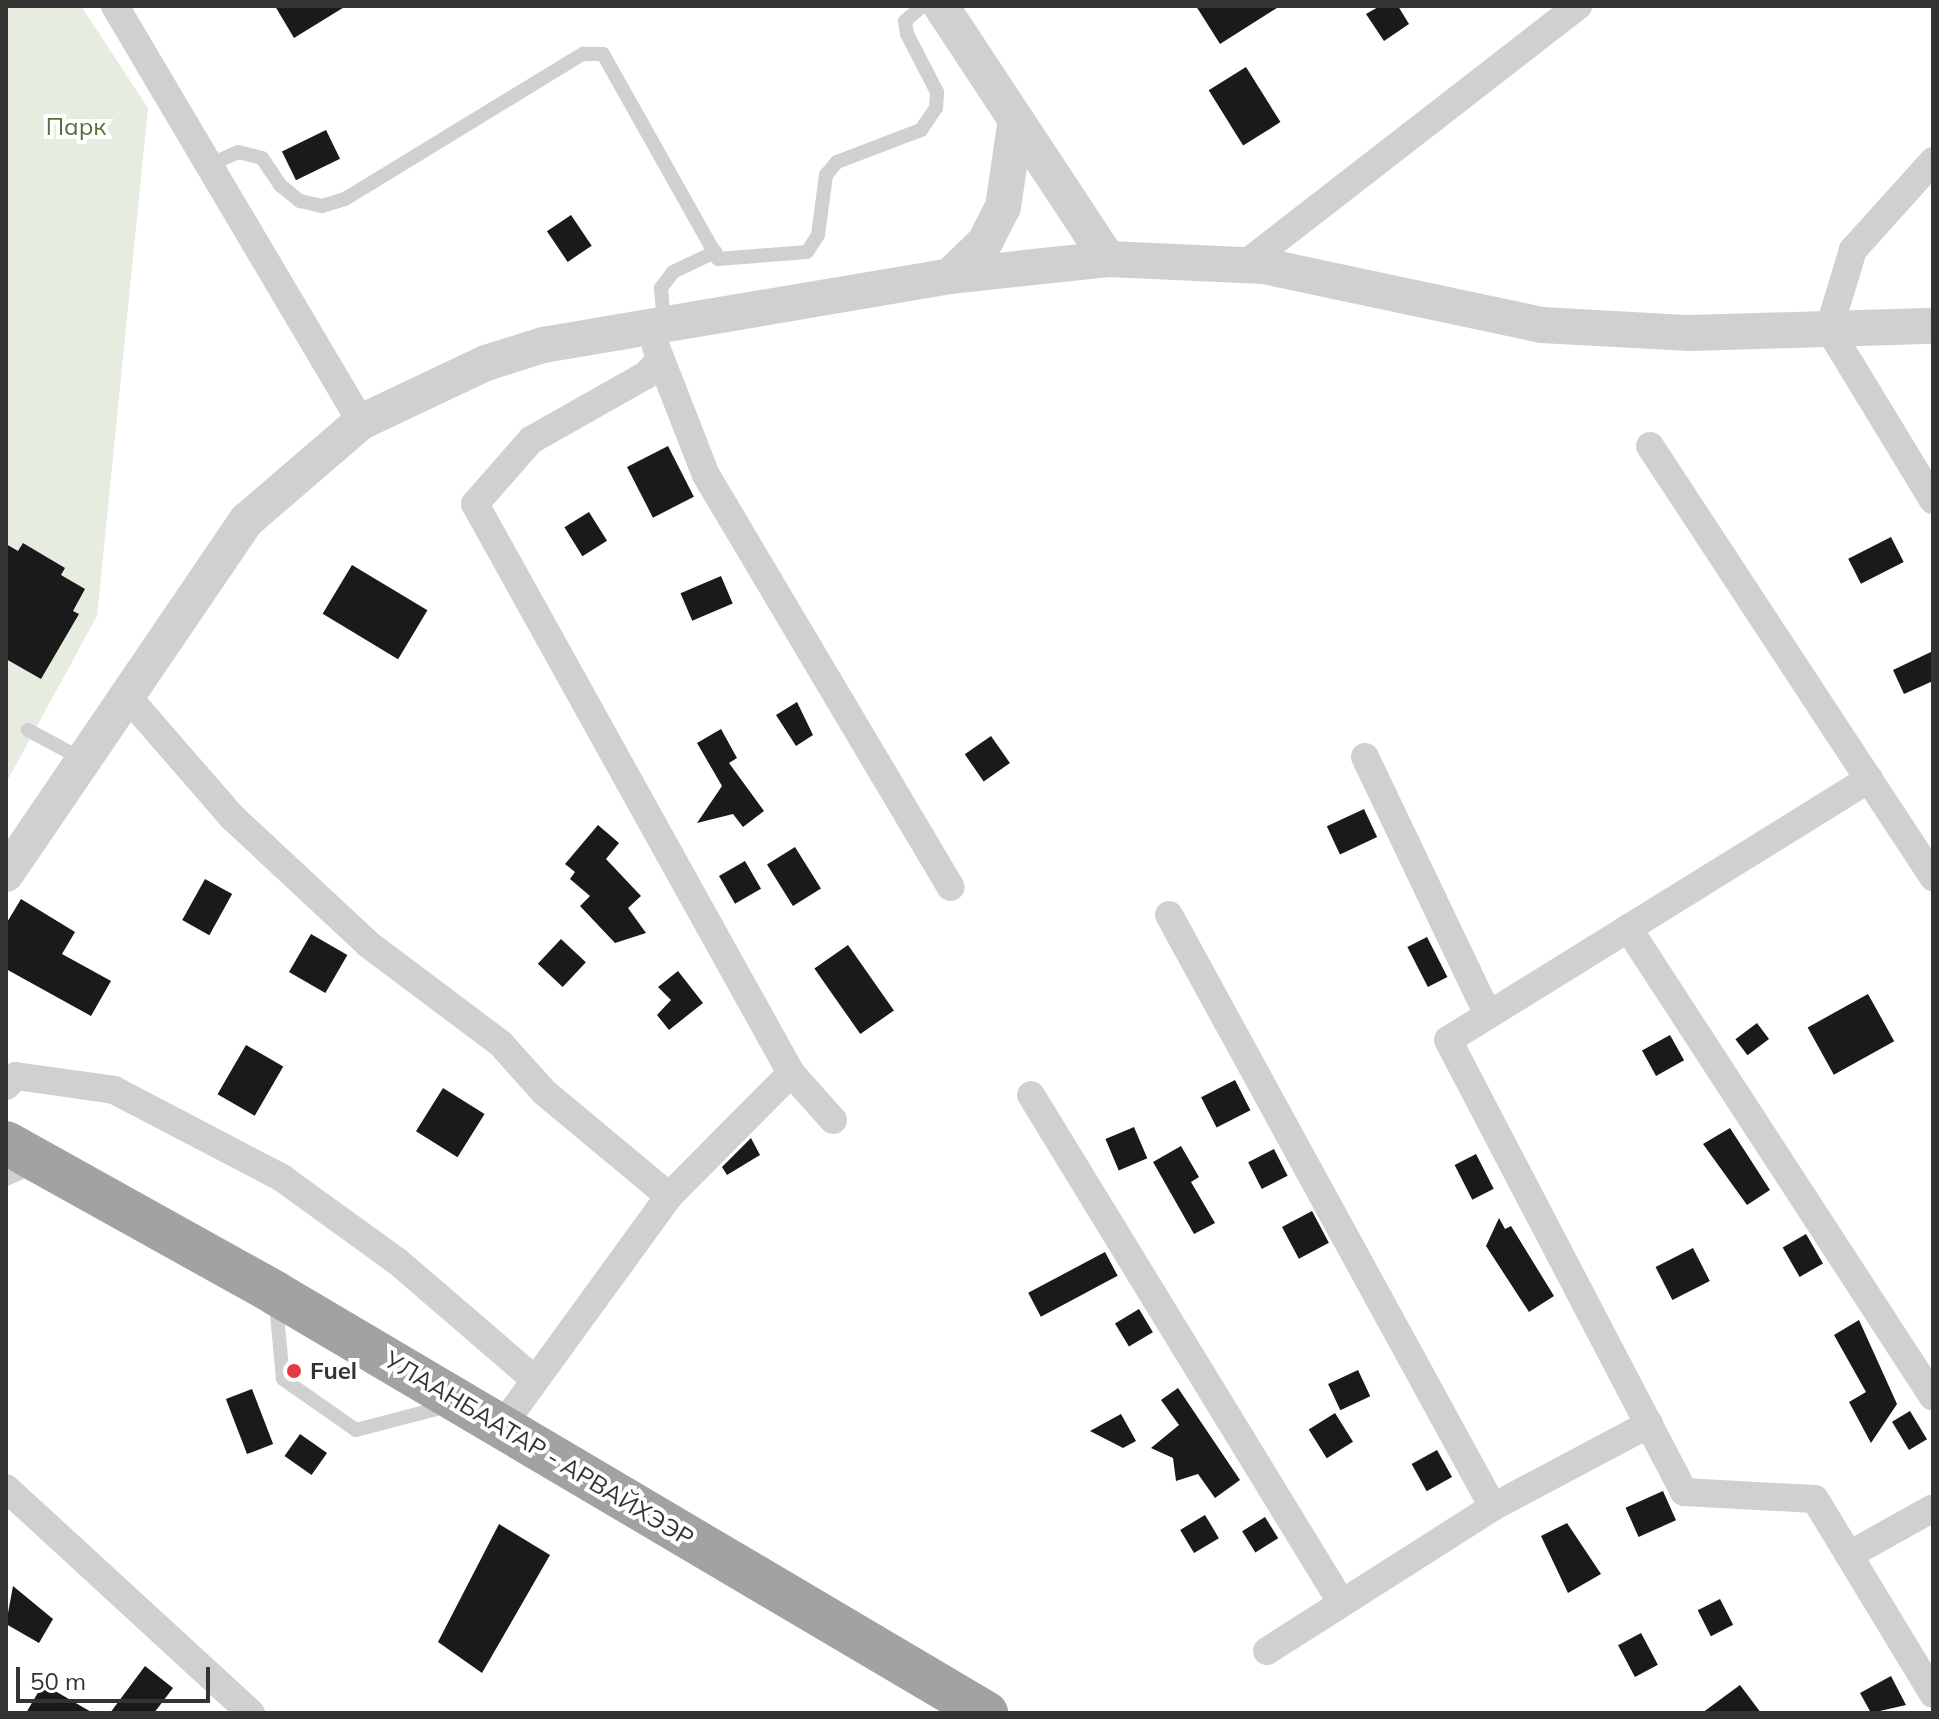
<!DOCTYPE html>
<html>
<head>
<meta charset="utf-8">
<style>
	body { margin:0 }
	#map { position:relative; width:1939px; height:1719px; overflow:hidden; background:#fff; font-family:Mulish,sans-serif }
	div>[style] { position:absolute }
	.green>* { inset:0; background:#e6ecdf }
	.building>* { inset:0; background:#1a1a1a; transform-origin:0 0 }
	.service>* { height:14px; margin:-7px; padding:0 7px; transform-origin:7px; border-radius:7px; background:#d0d0d0 }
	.minor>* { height:28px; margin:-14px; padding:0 14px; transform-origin:14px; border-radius:14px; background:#d0d0d0 }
	.tertiary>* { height:36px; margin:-18px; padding:0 18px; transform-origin:18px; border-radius:18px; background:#d0d0d0 }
	.trunk>* { height:44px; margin:-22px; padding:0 22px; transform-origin:22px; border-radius:22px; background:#a2a2a2 }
	.dots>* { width:22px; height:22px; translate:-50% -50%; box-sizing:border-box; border:4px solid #fff; border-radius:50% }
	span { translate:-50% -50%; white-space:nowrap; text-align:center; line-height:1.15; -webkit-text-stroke:8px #fff; paint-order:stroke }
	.park-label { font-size:24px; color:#56703f }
	.poi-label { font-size:24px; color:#333; font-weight:700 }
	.left { translate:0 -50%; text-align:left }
	.street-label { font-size:24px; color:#333 }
	.frame { position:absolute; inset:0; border:8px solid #333; pointer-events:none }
	.scale { position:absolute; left:16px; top:1667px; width:194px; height:36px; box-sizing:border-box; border:4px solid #333; border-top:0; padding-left:10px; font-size:24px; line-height:28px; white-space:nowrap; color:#333; -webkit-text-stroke:6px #fff; paint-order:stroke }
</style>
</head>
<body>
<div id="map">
	<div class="green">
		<div style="clip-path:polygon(6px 6px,81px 6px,148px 108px,97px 616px,6px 783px)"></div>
	</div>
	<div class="building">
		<div style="clip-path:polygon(275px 6px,346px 6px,294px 38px)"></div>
		<div style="clip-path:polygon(1196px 6px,1280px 6px,1220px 44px)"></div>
		<div style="clip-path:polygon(1380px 6px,1398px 6px,1409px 24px,1384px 41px,1366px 14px)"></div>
		<div style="left:1246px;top:67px;width:65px;height:44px;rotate:58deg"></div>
		<div style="left:326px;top:130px;width:32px;height:49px;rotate:64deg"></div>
		<div style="left:571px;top:215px;width:37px;height:29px;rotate:56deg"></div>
		<div style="left:668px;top:446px;width:57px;height:46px;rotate:63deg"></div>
		<div style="left:589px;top:512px;width:34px;height:29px;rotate:58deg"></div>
		<div style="left:1891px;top:537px;width:28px;height:48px;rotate:63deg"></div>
		<div style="clip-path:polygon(23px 543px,65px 568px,61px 575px,85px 589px,73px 611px,79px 614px,41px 679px,6px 659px,6px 544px,18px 551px)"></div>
		<div style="left:352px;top:565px;width:88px;height:57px;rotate:31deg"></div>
		<div style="left:721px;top:576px;width:30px;height:44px;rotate:67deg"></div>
		<div style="clip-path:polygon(1933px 651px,1933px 681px,1904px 694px,1893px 670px)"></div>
		<div style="clip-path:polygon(797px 702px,813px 735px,796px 746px,776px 715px)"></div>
		<div style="clip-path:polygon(721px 729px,737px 758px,729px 763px,764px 811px,743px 827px,733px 814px,697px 823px,722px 786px,697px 743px)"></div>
		<div style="left:991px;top:736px;width:33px;height:32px;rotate:55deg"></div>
		<div style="left:1364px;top:809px;width:31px;height:41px;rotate:65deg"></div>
		<div style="clip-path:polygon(598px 825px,619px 843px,606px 859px,641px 896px,628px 908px,646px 933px,615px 943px,580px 906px,590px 896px,570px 879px,575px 872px,565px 864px)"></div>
		<div style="left:795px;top:847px;width:49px;height:33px;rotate:58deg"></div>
		<div style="left:745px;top:861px;width:32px;height:30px;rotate:60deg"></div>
		<div style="left:205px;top:879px;width:31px;height:47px;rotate:29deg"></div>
		<div style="clip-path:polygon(21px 899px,75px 932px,62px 954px,111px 981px,91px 1016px,6px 969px,6px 924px)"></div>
		<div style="left:311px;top:934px;width:42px;height:44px;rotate:30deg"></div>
		<div style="left:1427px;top:937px;width:45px;height:22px;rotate:63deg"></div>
		<div style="left:561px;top:939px;width:34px;height:34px;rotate:43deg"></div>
		<div style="left:848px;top:945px;width:80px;height:41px;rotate:55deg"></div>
		<div style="clip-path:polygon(678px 971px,703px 1003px,669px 1030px,657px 1015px,671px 1000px,658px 987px)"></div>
		<div style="left:1868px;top:994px;width:54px;height:69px;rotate:61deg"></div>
		<div style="left:1757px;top:1023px;width:20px;height:27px;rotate:53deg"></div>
		<div style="left:1670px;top:1035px;width:29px;height:32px;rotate:61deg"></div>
		<div style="left:246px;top:1045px;width:43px;height:57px;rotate:30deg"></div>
		<div style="left:1235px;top:1080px;width:34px;height:38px;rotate:63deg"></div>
		<div style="left:443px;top:1088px;width:49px;height:51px;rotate:32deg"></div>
		<div style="left:1134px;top:1127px;width:34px;height:31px;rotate:67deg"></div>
		<div style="clip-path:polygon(1730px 1128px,1770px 1190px,1747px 1205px,1703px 1144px)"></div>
		<div style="clip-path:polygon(751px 1138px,760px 1155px,727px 1175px,722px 1167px)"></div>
		<div style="clip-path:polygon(1181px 1146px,1199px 1177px,1191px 1182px,1215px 1223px,1194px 1234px,1153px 1162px)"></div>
		<div style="left:1274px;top:1149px;width:30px;height:29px;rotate:63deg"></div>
		<div style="left:1476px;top:1154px;width:39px;height:24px;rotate:63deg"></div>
		<div style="left:1312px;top:1211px;width:36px;height:34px;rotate:62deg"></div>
		<div style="clip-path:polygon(1499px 1218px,1505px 1229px,1511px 1226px,1554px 1296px,1529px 1312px,1486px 1246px)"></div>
		<div style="left:1806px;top:1234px;width:34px;height:27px;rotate:60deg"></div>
		<div style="left:1693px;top:1248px;width:37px;height:42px;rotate:63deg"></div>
		<div style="left:1105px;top:1252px;width:27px;height:87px;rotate:62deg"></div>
		<div style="left:1139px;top:1309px;width:27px;height:28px;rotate:59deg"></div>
		<div style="clip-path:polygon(1859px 1320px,1897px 1404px,1871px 1443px,1849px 1402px,1866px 1392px,1834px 1335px)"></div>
		<div style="left:1358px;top:1370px;width:29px;height:33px;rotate:65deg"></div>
		<div style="clip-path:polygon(1178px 1388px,1240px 1480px,1215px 1498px,1198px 1474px,1176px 1481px,1173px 1458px,1151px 1448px,1179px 1425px,1161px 1400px)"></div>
		<div style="left:252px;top:1389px;width:59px;height:28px;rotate:69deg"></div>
		<div style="left:1910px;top:1411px;width:33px;height:21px;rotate:59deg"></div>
		<div style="left:1335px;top:1413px;width:34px;height:31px;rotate:58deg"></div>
		<div style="clip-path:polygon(1121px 1414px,1136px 1441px,1123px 1448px,1090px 1431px)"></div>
		<div style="left:300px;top:1434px;width:33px;height:27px;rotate:35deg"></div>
		<div style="left:1437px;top:1450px;width:31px;height:29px;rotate:61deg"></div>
		<div style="left:1663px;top:1491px;width:32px;height:41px;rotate:66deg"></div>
		<div style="left:1205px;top:1515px;width:27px;height:29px;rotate:59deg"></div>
		<div style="left:1265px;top:1517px;width:25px;height:27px;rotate:58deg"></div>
		<div style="clip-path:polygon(1567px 1523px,1601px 1574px,1568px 1593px,1541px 1536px)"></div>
		<div style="clip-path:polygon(499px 1524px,550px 1555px,482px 1673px,438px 1642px)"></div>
		<div style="clip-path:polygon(13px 1586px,53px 1619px,39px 1643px,6px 1624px)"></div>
		<div style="left:1720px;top:1599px;width:29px;height:25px;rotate:63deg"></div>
		<div style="left:1641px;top:1633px;width:36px;height:26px;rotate:62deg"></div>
		<div style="clip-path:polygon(145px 1666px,173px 1688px,154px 1713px,110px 1713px)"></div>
		<div style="clip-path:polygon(1891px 1676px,1906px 1705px,1871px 1713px,1860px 1693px)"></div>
		<div style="clip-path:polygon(43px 1684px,93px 1713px,26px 1713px)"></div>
		<div style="clip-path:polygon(1740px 1685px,1761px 1713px,1702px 1713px)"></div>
	</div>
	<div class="service">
		<div style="left:209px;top:165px;width:32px;rotate:-24deg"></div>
		<div style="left:238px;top:152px;width:25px;rotate:14deg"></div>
		<div style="left:262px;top:158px;width:32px;rotate:56deg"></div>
		<div style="left:280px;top:185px;width:26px;rotate:39deg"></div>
		<div style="left:300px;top:201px;width:23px;rotate:13deg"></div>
		<div style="left:322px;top:206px;width:24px;rotate:-17deg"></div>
		<div style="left:345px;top:199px;width:279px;rotate:-31.4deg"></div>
		<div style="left:583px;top:54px;width:20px"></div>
		<div style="left:603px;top:54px;width:235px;rotate:60.7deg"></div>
		<div style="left:718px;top:259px;width:89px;rotate:-4.5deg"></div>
		<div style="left:807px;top:252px;width:20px;rotate:-57deg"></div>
		<div style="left:818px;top:235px;width:61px;rotate:-82.4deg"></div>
		<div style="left:826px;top:175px;width:17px;rotate:-50deg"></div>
		<div style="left:837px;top:162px;width:90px;rotate:-20.9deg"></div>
		<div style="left:921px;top:130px;width:27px;rotate:-56deg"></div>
		<div style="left:936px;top:108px;width:16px;rotate:-86deg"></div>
		<div style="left:937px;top:92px;width:65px;rotate:-117.3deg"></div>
		<div style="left:907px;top:34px;width:13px;rotate:-99deg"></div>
		<div style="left:905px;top:21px;width:23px;rotate:-41deg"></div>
		<div style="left:664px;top:323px;width:35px;rotate:-95deg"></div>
		<div style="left:661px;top:288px;width:20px;rotate:-53deg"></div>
		<div style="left:673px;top:272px;width:47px;rotate:-25.5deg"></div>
		<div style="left:28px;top:730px;width:61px;rotate:28.2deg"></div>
		<div style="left:6px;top:1179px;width:32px;rotate:-24deg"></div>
		<div style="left:276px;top:1304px;width:75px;rotate:84.7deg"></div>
		<div style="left:283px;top:1379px;width:89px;rotate:34.9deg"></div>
		<div style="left:356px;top:1430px;width:95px;rotate:-14.6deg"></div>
	</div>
	<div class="minor">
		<div style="left:115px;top:6px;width:483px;rotate:59.4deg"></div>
		<div style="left:1933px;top:161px;width:120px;rotate:132deg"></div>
		<div style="left:1853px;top:250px;width:83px;rotate:106.9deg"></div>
		<div style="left:1829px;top:329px;width:200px;rotate:58.7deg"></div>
		<div style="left:1244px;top:265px;width:423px;rotate:-37.8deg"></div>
		<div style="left:656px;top:347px;width:137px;rotate:68.7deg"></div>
		<div style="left:706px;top:475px;width:479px;rotate:59.3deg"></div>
		<div style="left:660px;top:360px;width:21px;rotate:133deg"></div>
		<div style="left:646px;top:375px;width:132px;rotate:150.5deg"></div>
		<div style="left:531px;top:440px;width:85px;rotate:131.2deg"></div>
		<div style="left:475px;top:504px;width:651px;rotate:60.95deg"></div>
		<div style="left:791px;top:1073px;width:63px;rotate:48.2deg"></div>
		<div style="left:1650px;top:446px;width:516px;rotate:56.71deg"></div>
		<div style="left:126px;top:695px;width:162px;rotate:49deg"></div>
		<div style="left:232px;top:817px;width:186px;rotate:43deg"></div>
		<div style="left:368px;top:944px;width:166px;rotate:36.9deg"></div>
		<div style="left:501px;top:1044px;width:64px;rotate:48.1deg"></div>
		<div style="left:544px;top:1092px;width:163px;rotate:39.8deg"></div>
		<div style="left:1365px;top:757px;width:286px;rotate:64.5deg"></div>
		<div style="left:1869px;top:779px;width:495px;rotate:148.2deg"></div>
		<div style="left:1448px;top:1040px;width:510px;rotate:62.43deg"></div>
		<div style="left:1684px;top:1492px;width:131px;rotate:3.1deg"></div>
		<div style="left:1815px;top:1499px;width:228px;rotate:58.8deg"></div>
		<div style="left:1169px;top:915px;width:675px;rotate:61.31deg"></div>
		<div style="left:1628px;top:928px;width:559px;rotate:56.96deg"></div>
		<div style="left:6px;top:1086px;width:14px;rotate:-45deg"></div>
		<div style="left:16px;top:1076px;width:99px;rotate:8.1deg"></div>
		<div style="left:114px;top:1090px;width:190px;rotate:27.6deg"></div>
		<div style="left:282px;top:1178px;width:143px;rotate:35.9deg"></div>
		<div style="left:398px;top:1262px;width:181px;rotate:40.7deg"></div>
		<div style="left:1031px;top:1095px;width:594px;rotate:58.56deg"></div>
		<div style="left:502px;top:1426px;width:284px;rotate:-54deg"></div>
		<div style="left:669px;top:1196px;width:173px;rotate:-45.2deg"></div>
		<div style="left:6px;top:1488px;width:333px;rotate:42.6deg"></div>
		<div style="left:1849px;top:1555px;width:96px;rotate:-29.2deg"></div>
		<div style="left:1267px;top:1651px;width:268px;rotate:-32.5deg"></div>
		<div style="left:1493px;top:1507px;width:177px;rotate:-28deg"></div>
	</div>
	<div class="tertiary">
		<div style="left:941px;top:6px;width:303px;rotate:56.6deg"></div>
		<div style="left:950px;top:276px;width:49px;rotate:-44.2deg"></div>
		<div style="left:985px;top:242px;width:39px;rotate:-63deg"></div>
		<div style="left:1003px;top:207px;width:82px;rotate:-81.6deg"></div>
		<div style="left:6px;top:874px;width:428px;rotate:-55.8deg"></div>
		<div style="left:247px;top:520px;width:150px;rotate:-40.7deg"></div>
		<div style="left:361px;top:422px;width:138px;rotate:-25.3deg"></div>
		<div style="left:486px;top:363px;width:60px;rotate:-17.5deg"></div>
		<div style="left:543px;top:345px;width:413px;rotate:-9.6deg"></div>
		<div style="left:950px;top:276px;width:159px;rotate:-6.1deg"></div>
		<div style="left:1108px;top:259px;width:156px;rotate:2.6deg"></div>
		<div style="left:1264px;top:266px;width:283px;rotate:12deg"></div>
		<div style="left:1541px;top:325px;width:150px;rotate:3.1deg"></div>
		<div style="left:1691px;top:333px;width:242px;rotate:-1.7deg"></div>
	</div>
	<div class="trunk">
		<div style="left:6px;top:1143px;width:308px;rotate:29.1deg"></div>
		<div style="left:275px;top:1293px;width:826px;rotate:30.57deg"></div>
	</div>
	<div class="dots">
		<div style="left:294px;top:1371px;background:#e63946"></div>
	</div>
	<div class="park-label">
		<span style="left:76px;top:127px">Парк</span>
	</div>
	<div class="poi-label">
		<span class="left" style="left:310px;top:1371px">Fuel</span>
	</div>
	<div class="street-label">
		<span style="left:539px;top:1449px;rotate:31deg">УЛААНБААТАР - АРВАЙХЭЭР</span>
	</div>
	<div class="frame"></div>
	<div class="scale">50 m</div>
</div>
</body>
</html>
